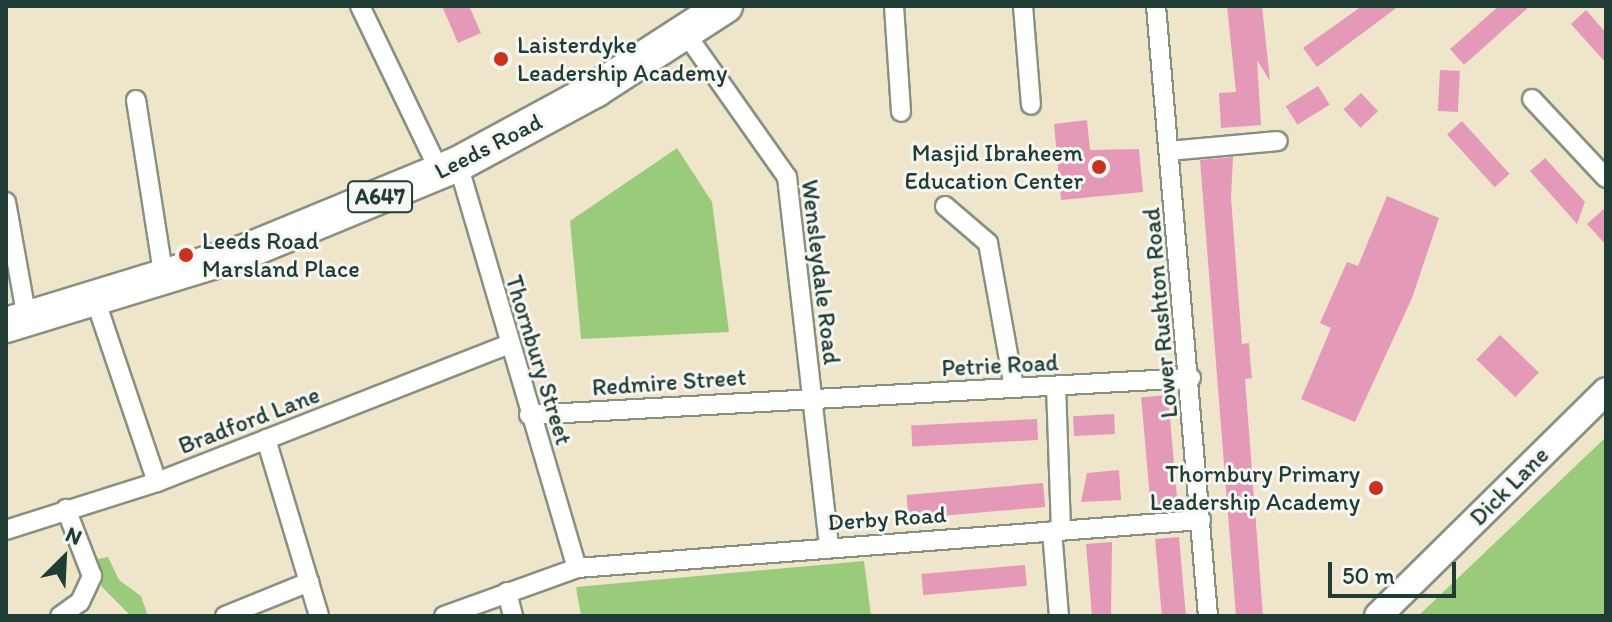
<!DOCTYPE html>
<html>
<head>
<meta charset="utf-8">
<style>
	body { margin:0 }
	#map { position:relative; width:1612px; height:622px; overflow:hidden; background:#efe5cb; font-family:Itim,sans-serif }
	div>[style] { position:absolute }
	.green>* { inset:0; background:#9acb7b }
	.building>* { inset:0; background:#e599b9; transform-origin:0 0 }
	.roads { filter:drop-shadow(2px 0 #879180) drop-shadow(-2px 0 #879180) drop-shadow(0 2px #879180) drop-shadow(0 -2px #879180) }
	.street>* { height:18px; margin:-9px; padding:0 9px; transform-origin:9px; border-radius:9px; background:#fff }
	.secondary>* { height:26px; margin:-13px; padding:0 13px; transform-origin:13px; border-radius:13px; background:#fff }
	.highway>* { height:34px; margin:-17px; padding:0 17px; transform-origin:17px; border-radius:17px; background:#fff }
	.dots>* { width:22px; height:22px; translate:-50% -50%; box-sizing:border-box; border:4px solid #f6f6f2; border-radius:50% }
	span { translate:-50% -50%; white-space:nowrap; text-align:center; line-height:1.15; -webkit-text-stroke:6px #f6f6f2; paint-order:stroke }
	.shield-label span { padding:2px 6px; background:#f6f6f2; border:2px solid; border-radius:6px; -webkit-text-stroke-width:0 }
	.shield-label { font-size:22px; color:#1f3d34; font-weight:700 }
	.poi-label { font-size:24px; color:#1f3d34 }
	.left { translate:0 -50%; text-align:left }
	.right { translate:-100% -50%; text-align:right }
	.street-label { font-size:24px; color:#1f3d34 }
	.frame { position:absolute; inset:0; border:8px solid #1f3d34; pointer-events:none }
	.north { position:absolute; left:24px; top:518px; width:80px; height:80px; -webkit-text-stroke:6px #f6f6f2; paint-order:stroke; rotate:24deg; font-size:22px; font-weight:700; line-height:32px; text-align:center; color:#1f3d34 }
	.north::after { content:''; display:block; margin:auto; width:28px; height:36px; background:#1f3d34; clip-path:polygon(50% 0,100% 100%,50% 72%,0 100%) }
	.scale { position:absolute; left:1328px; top:562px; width:128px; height:36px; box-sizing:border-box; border:4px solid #1f3d34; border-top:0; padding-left:10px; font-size:24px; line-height:28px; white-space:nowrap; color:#1f3d34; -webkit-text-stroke:6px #f6f6f2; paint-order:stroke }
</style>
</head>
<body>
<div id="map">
	<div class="green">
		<div style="clip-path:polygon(677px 148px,712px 202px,729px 332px,581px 339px,570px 221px)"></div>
		<div style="clip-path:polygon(1606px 437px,1606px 616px,1418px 616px)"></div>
		<div style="clip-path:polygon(108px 557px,119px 580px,141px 596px,148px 616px,131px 616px,102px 587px,94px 560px)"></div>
		<div style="clip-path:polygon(864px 561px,871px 616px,581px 616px,576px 587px)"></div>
	</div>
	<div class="building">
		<div style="clip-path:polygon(442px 6px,469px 6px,481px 33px,458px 43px)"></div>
		<div style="clip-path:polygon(1227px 6px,1262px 6px,1270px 81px,1257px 60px,1261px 125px,1221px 128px,1219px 93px,1236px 92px)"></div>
		<div style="clip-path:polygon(1362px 6px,1399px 6px,1317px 67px,1303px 48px)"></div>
		<div style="clip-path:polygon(1499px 6px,1530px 6px,1464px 65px,1450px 49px)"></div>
		<div style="clip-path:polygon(1586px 10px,1606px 33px,1606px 63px,1571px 24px)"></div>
		<div style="left:1440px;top:70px;width:20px;height:41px;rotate:3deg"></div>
		<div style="left:1318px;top:86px;width:22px;height:38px;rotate:58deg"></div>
		<div style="left:1361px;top:93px;width:25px;height:24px;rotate:47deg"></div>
		<div style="clip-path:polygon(1087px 120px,1090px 150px,1139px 149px,1143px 192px,1061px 200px,1054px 124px)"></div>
		<div style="left:1462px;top:121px;width:71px;height:20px;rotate:48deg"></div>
		<div style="clip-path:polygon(1233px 157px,1231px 198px,1242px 344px,1249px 343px,1250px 358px,1252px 378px,1245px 379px,1263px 616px,1236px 616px,1200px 160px)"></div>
		<div style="clip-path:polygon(1545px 158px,1585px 202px,1577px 224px,1530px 171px)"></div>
		<div style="clip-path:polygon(1387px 196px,1439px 218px,1412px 298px,1355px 422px,1301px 399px,1331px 328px,1320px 323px,1347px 262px,1358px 266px)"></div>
		<div style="clip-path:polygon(1606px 207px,1606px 245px,1587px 224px)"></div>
		<div style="left:1500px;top:335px;width:54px;height:34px;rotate:44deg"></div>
		<div style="left:1168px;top:395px;width:112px;height:27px;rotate:85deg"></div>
		<div style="left:1114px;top:414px;width:20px;height:41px;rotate:87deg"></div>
		<div style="left:1037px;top:419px;width:21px;height:126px;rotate:87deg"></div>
		<div style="clip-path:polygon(1119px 470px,1121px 500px,1081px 502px,1087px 473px)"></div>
		<div style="left:1043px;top:483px;width:24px;height:137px;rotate:85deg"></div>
		<div style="left:1179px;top:537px;width:79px;height:24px;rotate:85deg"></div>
		<div style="clip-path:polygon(1112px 542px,1111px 616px,1092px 616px,1086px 544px)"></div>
		<div style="left:1025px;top:565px;width:21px;height:104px;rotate:85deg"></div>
	</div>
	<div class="roads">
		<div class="street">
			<div style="left:360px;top:6px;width:184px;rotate:64.3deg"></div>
			<div style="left:894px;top:6px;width:106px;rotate:86.2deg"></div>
			<div style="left:1023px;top:6px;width:99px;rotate:85.4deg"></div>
			<div style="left:1156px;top:6px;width:612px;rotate:85.13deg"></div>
			<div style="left:686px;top:34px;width:175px;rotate:54.8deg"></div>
			<div style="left:787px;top:177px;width:372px;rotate:83.5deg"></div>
			<div style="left:1532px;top:99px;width:108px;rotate:46.9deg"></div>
			<div style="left:136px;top:100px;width:180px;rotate:81.1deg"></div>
			<div style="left:1169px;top:151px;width:109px;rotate:-5.2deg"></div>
			<div style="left:458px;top:164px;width:421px;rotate:73.6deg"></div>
			<div style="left:6px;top:202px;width:119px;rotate:79.8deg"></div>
			<div style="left:945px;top:206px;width:57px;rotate:40.7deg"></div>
			<div style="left:988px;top:243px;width:147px;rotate:79.8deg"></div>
			<div style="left:95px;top:299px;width:193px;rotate:71.3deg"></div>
			<div style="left:1056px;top:386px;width:144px;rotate:88deg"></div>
			<div style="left:529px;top:415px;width:663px;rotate:-3.2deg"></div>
			<div style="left:266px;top:439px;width:185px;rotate:73.3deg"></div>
			<div style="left:6px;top:530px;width:158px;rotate:-17.6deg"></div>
			<div style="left:157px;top:482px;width:376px;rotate:-21.4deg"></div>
			<div style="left:1052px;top:531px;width:85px;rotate:85.3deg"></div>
			<div style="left:507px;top:592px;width:25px;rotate:76deg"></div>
			<div style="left:60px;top:616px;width:24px;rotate:-35deg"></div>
			<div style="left:80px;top:602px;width:29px;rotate:-65deg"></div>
			<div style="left:92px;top:576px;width:72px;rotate:-111.2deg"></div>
			<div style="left:225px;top:616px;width:91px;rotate:-22deg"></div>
			<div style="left:444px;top:616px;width:141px;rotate:-19.8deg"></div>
			<div style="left:577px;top:568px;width:626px;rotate:-4.4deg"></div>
		</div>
		<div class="secondary">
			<div style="left:1378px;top:616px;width:320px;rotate:-44.6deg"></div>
		</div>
		<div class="highway">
			<div style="left:6px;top:325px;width:247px;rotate:-17deg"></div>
			<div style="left:242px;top:253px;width:234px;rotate:-22.4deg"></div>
			<div style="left:458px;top:164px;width:156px;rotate:-28.4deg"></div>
			<div style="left:595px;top:90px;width:155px;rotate:-32.9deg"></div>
		</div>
	</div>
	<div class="dots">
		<div style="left:501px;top:59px;background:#c8321e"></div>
		<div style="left:1099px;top:167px;background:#c8321e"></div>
		<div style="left:186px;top:255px;background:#c8321e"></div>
		<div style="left:1376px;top:488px;background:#c8321e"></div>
	</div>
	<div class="shield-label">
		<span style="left:380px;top:197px">A647</span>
	</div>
	<div class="poi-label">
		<span class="left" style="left:517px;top:59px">Laisterdyke<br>Leadership Academy</span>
		<span class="right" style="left:1083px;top:167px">Masjid Ibraheem<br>Education Center</span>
		<span class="left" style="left:202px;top:255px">Leeds Road<br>Marsland Place</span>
		<span class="right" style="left:1360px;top:488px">Thornbury Primary<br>Leadership Academy</span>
	</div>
	<div class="street-label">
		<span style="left:488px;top:146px;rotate:-27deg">Leeds Road</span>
		<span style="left:821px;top:272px;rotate:83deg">Wensleydale Road</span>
		<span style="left:1160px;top:313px;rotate:-95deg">Lower Rushton Road</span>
		<span style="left:539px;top:360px;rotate:73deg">Thornbury Street</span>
		<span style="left:1000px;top:365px;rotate:-3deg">Petrie Road</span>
		<span style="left:669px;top:382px;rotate:-4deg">Redmire Street</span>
		<span style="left:249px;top:420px;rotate:-21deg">Bradford Lane</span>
		<span style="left:1509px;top:486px;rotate:-45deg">Dick Lane</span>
		<span style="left:887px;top:518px;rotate:-4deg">Derby Road</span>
	</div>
	<div class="frame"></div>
	<div class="north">N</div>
	<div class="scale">50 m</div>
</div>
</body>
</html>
